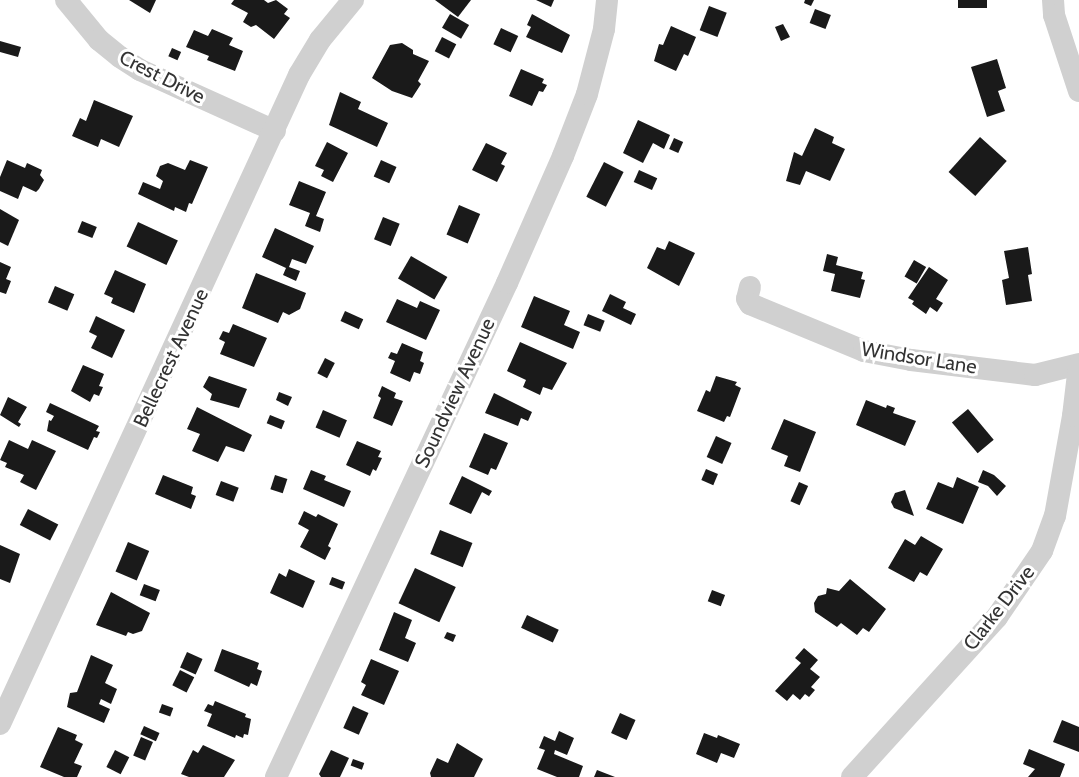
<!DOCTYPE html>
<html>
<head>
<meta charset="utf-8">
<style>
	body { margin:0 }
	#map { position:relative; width:1079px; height:777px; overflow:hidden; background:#fff; font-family:Cabin,sans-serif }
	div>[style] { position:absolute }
	.building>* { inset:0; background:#1a1a1a; transform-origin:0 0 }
	.minor>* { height:22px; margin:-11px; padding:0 11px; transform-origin:11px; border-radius:11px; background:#d0d0d0 }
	span { translate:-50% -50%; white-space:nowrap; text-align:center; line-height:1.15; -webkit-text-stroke:6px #fff; paint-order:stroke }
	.street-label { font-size:20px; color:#333 }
</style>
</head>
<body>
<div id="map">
	<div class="building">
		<div style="clip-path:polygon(129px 0,156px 0,150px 13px)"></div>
		<div style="clip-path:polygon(234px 0,264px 0,268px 3px,276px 0,288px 9px,284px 14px,290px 18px,274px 39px,256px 25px,251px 27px,243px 22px,248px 13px,231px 4px)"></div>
		<div style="clip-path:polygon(435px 0,471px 0,458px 17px)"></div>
		<div style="clip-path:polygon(536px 0,554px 0,551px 7px)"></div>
		<div style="clip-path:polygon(805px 0,814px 0,811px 6px,804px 3px)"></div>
		<div style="left:958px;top:0;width:29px;height:8px"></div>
		<div style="left:709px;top:6px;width:19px;height:26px;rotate:21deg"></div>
		<div style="left:815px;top:9px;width:17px;height:15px;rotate:21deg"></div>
		<div style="left:450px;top:14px;width:22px;height:16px;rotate:30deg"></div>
		<div style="clip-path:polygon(532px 14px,570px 35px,562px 53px,526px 37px,531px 27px,527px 25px)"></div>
		<div style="clip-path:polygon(783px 24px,790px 37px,781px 41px,775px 27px)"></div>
		<div style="clip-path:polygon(671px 26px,696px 37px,688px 56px,684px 54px,676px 71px,654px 61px,659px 44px,663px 45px)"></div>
		<div style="left:501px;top:28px;width:19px;height:18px;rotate:25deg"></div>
		<div style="clip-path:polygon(212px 29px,233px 38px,229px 45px,243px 51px,235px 71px,207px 60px,209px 56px,186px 47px,194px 30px,208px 36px)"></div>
		<div style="left:442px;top:37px;width:16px;height:16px;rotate:27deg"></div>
		<div style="clip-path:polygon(0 41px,21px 47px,18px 57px,0 52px)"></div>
		<div style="clip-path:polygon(402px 43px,413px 50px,413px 54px,429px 61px,418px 81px,421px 84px,412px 98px,392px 91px,372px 78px,390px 45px)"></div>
		<div style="left:172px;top:48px;width:10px;height:9px;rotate:24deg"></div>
		<div style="clip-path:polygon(997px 59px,1006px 88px,998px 91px,1005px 111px,987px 117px,971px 67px)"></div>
		<div style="clip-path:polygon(521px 69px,544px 79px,542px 83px,547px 85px,543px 92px,539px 91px,532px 106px,509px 96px)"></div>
		<div style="clip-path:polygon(340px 92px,361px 102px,358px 109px,388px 123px,377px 147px,329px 125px)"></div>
		<div style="clip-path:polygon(94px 100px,133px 116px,119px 147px,101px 139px,98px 147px,72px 136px,80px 118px,86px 121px)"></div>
		<div style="clip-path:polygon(638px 120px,670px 135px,664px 149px,653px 143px,643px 163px,623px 153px)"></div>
		<div style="clip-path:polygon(815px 128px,834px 137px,832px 143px,845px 149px,830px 181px,806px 171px,800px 185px,786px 181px,794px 152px,802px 156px)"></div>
		<div style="left:980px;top:137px;width:36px;height:47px;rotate:42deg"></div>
		<div style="left:674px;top:138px;width:10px;height:12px;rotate:24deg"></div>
		<div style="clip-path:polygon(327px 142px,348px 153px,333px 182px,321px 176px,324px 170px,315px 166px)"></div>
		<div style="clip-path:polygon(486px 143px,507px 153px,501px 164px,505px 166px,497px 182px,472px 170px)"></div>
		<div style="clip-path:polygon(7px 160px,25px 168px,27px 163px,42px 170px,40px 175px,44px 180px,39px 189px,36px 192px,23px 186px,18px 199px,0 191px,0 177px)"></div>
		<div style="clip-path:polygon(190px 160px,208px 167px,192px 204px,189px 203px,186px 212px,175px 207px,174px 211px,138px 194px,143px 182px,160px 189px,163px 181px,156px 176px,160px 166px,168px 163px,185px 170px)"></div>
		<div style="left:381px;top:160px;width:17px;height:18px;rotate:24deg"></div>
		<div style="left:604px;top:162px;width:22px;height:39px;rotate:27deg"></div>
		<div style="left:639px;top:170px;width:20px;height:13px;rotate:24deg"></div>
		<div style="clip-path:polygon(299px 181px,326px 192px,316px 216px,324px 219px,320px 232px,305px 226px,310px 213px,289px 205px)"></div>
		<div style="left:459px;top:205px;width:23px;height:32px;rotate:23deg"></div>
		<div style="clip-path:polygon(0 209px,19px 220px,8px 246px,0 242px)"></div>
		<div style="left:383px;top:217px;width:18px;height:24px;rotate:22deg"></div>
		<div style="left:82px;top:221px;width:16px;height:12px;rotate:22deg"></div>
		<div style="left:138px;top:222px;width:44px;height:27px;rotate:25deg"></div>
		<div style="clip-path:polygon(275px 228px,314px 246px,306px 264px,292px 259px,289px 267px,300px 271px,296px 281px,283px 275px,286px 268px,262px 257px)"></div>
		<div style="clip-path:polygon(669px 241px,695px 253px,679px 286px,647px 268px,657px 247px,665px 250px)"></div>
		<div style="clip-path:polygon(1028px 247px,1032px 274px,1028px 275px,1032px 301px,1006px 305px,1002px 280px,1009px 278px,1004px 251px)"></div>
		<div style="clip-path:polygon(827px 254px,838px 257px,836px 265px,863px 272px,861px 279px,865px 280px,860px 298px,831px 291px,835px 274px,823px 271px)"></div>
		<div style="left:411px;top:256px;width:42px;height:26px;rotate:30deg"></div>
		<div style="left:914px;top:260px;width:14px;height:19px;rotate:30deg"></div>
		<div style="clip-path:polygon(0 262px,11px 267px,6px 279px,11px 281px,6px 294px,0 292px)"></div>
		<div style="clip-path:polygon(929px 267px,948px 280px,936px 299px,943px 303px,937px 312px,930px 307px,926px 314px,912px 304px,914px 301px,908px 298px)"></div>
		<div style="clip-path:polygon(115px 270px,146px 284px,134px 313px,111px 303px,113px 298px,104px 294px)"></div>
		<div style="clip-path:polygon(256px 273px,306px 293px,300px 309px,289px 315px,283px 312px,278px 323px,242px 308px)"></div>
		<div style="left:55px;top:286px;width:21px;height:18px;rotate:23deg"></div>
		<div style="clip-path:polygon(610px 294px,626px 302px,623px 308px,636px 314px,631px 325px,602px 311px)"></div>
		<div style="clip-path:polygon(534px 296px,570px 311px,564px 325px,580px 332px,573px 349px,521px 327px)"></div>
		<div style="clip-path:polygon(397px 299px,417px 308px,420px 301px,440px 310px,426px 340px,386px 322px)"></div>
		<div style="left:345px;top:311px;width:20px;height:11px;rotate:24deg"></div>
		<div style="left:588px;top:314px;width:18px;height:12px;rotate:22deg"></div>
		<div style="clip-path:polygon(96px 316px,125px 330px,112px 358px,91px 348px,97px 336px,89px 332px)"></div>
		<div style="clip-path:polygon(233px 324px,267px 338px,254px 367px,220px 354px,225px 342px,219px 339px,223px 331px,229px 333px)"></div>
		<div style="clip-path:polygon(520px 342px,567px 363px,552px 390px,543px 387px,540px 395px,523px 387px,526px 380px,507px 371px)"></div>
		<div style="clip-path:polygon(402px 343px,423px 352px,420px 361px,424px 363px,420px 374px,414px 372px,410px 382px,390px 373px,395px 361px,388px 358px,391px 352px,397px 354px)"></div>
		<div style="left:325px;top:358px;width:11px;height:17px;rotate:27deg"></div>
		<div style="clip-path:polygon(83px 365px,104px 374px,99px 386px,103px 387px,99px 396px,94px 394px,90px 402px,71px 391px)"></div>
		<div style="clip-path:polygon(209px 376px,247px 389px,239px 408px,210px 400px,212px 394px,203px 387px)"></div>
		<div style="clip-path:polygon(716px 376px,737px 382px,735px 385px,741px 388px,730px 417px,727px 416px,724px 422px,697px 411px,706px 390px,710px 392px)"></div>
		<div style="clip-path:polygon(382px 386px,396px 393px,394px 398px,403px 401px,392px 426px,373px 418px,381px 398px,378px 396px)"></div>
		<div style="clip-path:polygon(279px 392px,292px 397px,288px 406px,276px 400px)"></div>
		<div style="clip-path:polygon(494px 393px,532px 412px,528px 421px,521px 418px,518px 426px,485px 413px)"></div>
		<div style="clip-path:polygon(8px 397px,27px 407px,18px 422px,21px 424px,19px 427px,0 415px)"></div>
		<div style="clip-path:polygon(866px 400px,886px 408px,887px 405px,895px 408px,893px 413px,916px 421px,905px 446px,856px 425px)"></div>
		<div style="clip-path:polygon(50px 403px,99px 426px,96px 431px,100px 432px,97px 438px,94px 437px,88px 450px,47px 431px,49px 420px,51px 421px,54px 416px,46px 412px)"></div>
		<div style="clip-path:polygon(197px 407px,252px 435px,244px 452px,226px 446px,218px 462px,192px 451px,200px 434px,187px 429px)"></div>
		<div style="left:968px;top:409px;width:40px;height:21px;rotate:50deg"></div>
		<div style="left:323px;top:410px;width:26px;height:19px;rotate:23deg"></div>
		<div style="left:270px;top:415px;width:16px;height:9px;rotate:22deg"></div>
		<div style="clip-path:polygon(784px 419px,816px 432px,800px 472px,784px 466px,788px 456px,771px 449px)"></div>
		<div style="clip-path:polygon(484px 433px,508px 443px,496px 470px,491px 468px,488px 475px,469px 467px)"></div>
		<div style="left:716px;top:436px;width:17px;height:23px;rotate:24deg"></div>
		<div style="clip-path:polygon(9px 440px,28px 449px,32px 440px,56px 451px,36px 490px,20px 482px,24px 475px,5px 467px,7px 463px,0 460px)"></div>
		<div style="clip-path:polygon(357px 441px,381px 451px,378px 457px,382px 458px,376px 471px,373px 469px,370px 476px,346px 465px)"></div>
		<div style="left:706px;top:469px;width:13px;height:12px;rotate:23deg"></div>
		<div style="clip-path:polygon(311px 470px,326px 476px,324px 480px,351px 491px,344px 507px,303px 489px)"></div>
		<div style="clip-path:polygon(983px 470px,994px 475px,1006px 486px,997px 496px,988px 486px,978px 482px)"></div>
		<div style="clip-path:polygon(163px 475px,193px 487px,191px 494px,196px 496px,191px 509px,155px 494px)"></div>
		<div style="left:275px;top:475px;width:13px;height:15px;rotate:18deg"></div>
		<div style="clip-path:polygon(462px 476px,492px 491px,489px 496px,482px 492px,471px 514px,449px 504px)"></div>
		<div style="clip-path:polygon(957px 477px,979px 487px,963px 524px,926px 509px,938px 482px,953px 488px)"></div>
		<div style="left:221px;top:481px;width:19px;height:15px;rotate:21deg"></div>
		<div style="left:799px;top:482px;width:10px;height:21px;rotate:24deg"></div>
		<div style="clip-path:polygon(905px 490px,914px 516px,894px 508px,891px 502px,895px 493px)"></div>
		<div style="left:28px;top:509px;width:34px;height:18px;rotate:27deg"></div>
		<div style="clip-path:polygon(304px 511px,316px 517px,318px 514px,338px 524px,328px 546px,331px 548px,325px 560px,300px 547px,309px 530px,298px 524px)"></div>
		<div style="left:440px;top:530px;width:35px;height:26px;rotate:22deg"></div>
		<div style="clip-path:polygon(921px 536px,943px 549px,927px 576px,920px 572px,914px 582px,888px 568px,905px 539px,915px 545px)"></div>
		<div style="left:128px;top:542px;width:23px;height:32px;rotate:23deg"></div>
		<div style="clip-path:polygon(0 545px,20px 554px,10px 583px,0 579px)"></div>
		<div style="left:415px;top:568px;width:45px;height:39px;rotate:25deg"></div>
		<div style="clip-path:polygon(289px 569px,315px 581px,303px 608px,270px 593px,279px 573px,286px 577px)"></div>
		<div style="left:332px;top:577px;width:14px;height:8px;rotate:21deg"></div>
		<div style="clip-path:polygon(850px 579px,886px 609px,869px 632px,863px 628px,857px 635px,841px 623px,837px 627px,815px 612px,814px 603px,818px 596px,826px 594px,827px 588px,839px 591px)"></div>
		<div style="left:144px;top:584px;width:17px;height:12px;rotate:21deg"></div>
		<div style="left:712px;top:590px;width:14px;height:12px;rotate:21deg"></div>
		<div style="clip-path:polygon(111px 592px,150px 613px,142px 631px,133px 634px,128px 632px,126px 636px,96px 625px)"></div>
		<div style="clip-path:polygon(394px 612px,412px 620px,405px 638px,416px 643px,408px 662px,379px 650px)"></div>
		<div style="left:527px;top:615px;width:35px;height:14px;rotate:25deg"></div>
		<div style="clip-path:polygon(447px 632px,456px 635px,453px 642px,444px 638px)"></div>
		<div style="clip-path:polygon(804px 648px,818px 660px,810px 669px,820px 677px,811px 687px,815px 690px,809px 697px,805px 694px,800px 700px,793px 694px,787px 701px,775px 691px,801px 663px,795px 658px)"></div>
		<div style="clip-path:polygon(222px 649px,259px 663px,257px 669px,262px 671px,257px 686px,251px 683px,249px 687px,214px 671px)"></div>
		<div style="left:187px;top:652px;width:17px;height:17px;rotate:24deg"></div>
		<div style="clip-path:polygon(91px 655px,113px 665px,105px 683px,117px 689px,111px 704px,101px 699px,99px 704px,110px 709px,104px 723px,67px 707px,70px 693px,77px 692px)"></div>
		<div style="clip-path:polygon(371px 659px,399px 671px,384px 705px,361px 695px,366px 685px,361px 682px)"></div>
		<div style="left:180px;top:670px;width:16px;height:17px;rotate:27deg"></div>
		<div style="clip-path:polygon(215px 701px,246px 714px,245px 717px,251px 719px,248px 735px,244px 734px,243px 738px,236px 735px,235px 738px,207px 726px,212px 714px,204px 711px,208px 704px,213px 706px)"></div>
		<div style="left:162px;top:704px;width:12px;height:9px;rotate:20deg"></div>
		<div style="left:353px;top:706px;width:17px;height:24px;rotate:24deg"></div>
		<div style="left:620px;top:713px;width:17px;height:22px;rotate:24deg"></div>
		<div style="clip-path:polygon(1062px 720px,1079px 727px,1079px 752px,1053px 742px)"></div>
		<div style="left:144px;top:726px;width:17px;height:9px;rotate:24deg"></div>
		<div style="clip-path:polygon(58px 727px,77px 735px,75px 740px,83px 744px,74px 763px,82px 766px,77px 777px,64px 777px,40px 767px)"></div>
		<div style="clip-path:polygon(559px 731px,574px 738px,567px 755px,555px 750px,554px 754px,583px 766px,579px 777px,557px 777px,537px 769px,545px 750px,539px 748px,544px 736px,555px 741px)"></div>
		<div style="clip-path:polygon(704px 733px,717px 738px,718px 735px,740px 744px,734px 758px,721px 753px,717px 763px,696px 754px)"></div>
		<div style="left:141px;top:737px;width:13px;height:20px;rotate:23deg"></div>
		<div style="clip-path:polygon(457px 743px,483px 759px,474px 777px,431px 777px,430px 773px,437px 758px,448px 763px)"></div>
		<div style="clip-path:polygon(203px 745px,235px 760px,224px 777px,189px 777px,181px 774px,193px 750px,198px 753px)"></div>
		<div style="clip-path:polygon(1029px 749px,1065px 764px,1060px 777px,1028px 777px,1035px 769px,1023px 764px)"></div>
		<div style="left:115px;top:750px;width:16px;height:19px;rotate:27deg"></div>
		<div style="clip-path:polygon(331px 750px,349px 758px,340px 777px,321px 777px,319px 774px)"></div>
		<div style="left:353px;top:759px;width:12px;height:7px;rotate:20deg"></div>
		<div style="clip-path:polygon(597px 770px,615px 777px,594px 777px)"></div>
	</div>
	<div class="minor">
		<div style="left:66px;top:0;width:52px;rotate:50.5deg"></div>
		<div style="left:99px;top:40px;width:27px;rotate:39deg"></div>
		<div style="left:120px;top:57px;width:24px;rotate:33deg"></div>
		<div style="left:140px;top:70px;width:148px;rotate:24.3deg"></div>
		<div style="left:1053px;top:0;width:15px;rotate:86deg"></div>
		<div style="left:1054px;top:15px;width:80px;rotate:71.8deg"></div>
		<div style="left:750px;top:287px;width:12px;rotate:104deg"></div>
		<div style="left:747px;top:299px;width:6px;rotate:59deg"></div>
		<div style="left:750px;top:304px;width:123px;rotate:22.4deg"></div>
		<div style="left:864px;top:351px;width:48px;rotate:10.8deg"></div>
		<div style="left:911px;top:360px;width:125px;rotate:6.9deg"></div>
		<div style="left:1035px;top:375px;width:45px;rotate:-14deg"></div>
		<div style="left:0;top:724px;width:715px;rotate:-65.26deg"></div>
		<div style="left:299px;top:75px;width:41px;rotate:-59deg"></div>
		<div style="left:320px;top:40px;width:52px;rotate:-50.5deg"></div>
		<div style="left:276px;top:777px;width:545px;rotate:-64.94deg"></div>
		<div style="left:507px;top:283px;width:139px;rotate:-66.2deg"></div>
		<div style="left:563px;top:156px;width:66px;rotate:-68.8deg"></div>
		<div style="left:587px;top:94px;width:67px;rotate:-75.3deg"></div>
		<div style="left:604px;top:29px;width:29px;rotate:-84deg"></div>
		<div style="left:852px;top:777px;width:216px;rotate:-47.8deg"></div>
		<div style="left:997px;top:617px;width:80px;rotate:-55.7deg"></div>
		<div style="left:1042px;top:551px;width:37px;rotate:-70deg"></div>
		<div style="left:1055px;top:516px;width:102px;rotate:-79.8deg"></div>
		<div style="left:1073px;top:416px;width:50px;rotate:-83.2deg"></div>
	</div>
	<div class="street-label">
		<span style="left:162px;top:77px;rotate:27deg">Crest Drive</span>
		<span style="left:171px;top:358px;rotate:-65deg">Bellecrest Avenue</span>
		<span style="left:919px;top:358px;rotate:9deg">Windsor Lane</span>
		<span style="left:455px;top:393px;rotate:-65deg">Soundview Avenue</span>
		<span style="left:999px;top:608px;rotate:-52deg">Clarke Drive</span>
	</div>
</div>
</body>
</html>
